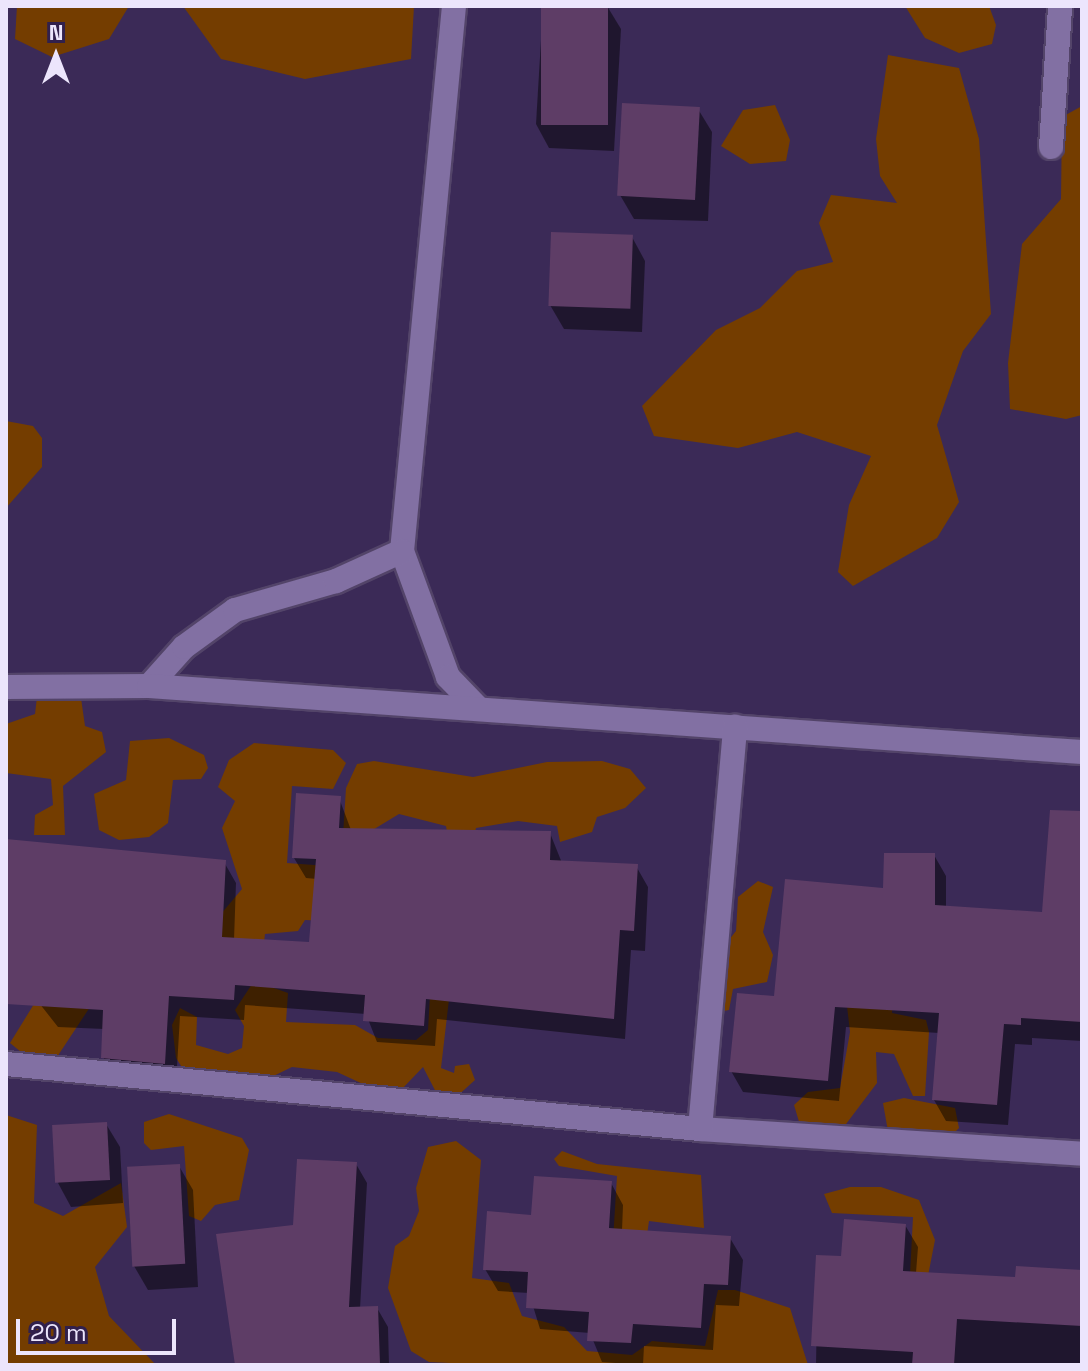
<!DOCTYPE html>
<html>
<head>
<meta charset="utf-8">
<style>
	body { margin:0 }
	#map { position:relative; width:1088px; height:1371px; overflow:hidden; background:#3b2a57; font-family:"Space Grotesk",sans-serif }
	div>[style] { position:absolute }
	.green>* { inset:0; background:#743d00 }
	.shadow>* { inset:0; background:#0007 }
	.building>* { inset:0; background:#5e3d66; transform-origin:0 0 }
	.roads { filter:drop-shadow(2px 0 #534469) drop-shadow(-2px 0 #534469) drop-shadow(0 2px #534469) drop-shadow(0 -2px #534469) }
	.street>* { height:24px; margin:-12px; padding:0 12px; transform-origin:12px; border-radius:12px; background:#8270a3 }
	span { translate:-50% -50%; white-space:nowrap; text-align:center; line-height:1.15; -webkit-text-stroke:6px #31204c; paint-order:stroke }
	.frame { position:absolute; inset:0; border:8px solid #ece5fc; pointer-events:none }
	.north { position:absolute; left:16px; top:16px; width:80px; height:80px; -webkit-text-stroke:6px #31204c; paint-order:stroke; rotate:0deg; font-size:22px; font-weight:700; line-height:32px; text-align:center; color:#ece5fc }
	.north::after { content:''; display:block; margin:auto; width:28px; height:36px; background:#ece5fc; clip-path:polygon(50% 0,100% 100%,50% 72%,0 100%) }
	.scale { position:absolute; left:16px; top:1319px; width:160px; height:36px; box-sizing:border-box; border:4px solid #ece5fc; border-top:0; padding-left:10px; font-size:24px; line-height:28px; white-space:nowrap; color:#ece5fc; -webkit-text-stroke:6px #31204c; paint-order:stroke }
</style>
</head>
<body>
<div id="map">
	<div class="green">
		<div style="clip-path:polygon(17px 6px,129px 6px,109px 39px,52px 57px,15px 39px)"></div>
		<div style="clip-path:polygon(183px 6px,414px 6px,411px 59px,305px 79px,221px 59px)"></div>
		<div style="clip-path:polygon(905px 6px,989px 6px,996px 25px,992px 44px,959px 53px,925px 38px)"></div>
		<div style="clip-path:polygon(888px 55px,959px 68px,979px 139px,991px 314px,963px 351px,937px 425px,959px 502px,937px 538px,853px 586px,838px 572px,849px 505px,871px 456px,797px 432px,738px 448px,654px 436px,642px 406px,716px 330px,760px 308px,797px 271px,833px 262px,819px 223px,831px 195px,897px 203px,880px 176px,876px 139px)"></div>
		<div style="clip-path:polygon(775px 105px,790px 140px,786px 161px,750px 164px,721px 146px,743px 110px)"></div>
		<div style="clip-path:polygon(1082px 106px,1082px 415px,1066px 419px,1010px 409px,1008px 363px,1022px 244px,1061px 199px,1062px 117px)"></div>
		<div style="clip-path:polygon(6px 421px,33px 426px,42px 438px,42px 467px,6px 508px)"></div>
		<div style="clip-path:polygon(37px 697px,81px 698px,85px 726px,102px 732px,106px 752px,63px 786px,65px 835px,34px 835px,35px 815px,53px 805px,51px 779px,6px 773px,6px 724px,35px 714px)"></div>
		<div style="clip-path:polygon(169px 738px,204px 755px,208px 768px,201px 779px,173px 780px,168px 823px,149px 837px,119px 840px,99px 830px,94px 794px,126px 780px,130px 741px)"></div>
		<div style="clip-path:polygon(254px 743px,333px 750px,346px 763px,333px 789px,292px 786px,287px 863px,341px 867px,346px 788px,357px 764px,374px 761px,473px 777px,547px 762px,602px 761px,630px 769px,646px 788px,625px 808px,597px 817px,592px 832px,560px 842px,557px 826px,518px 821px,476px 828px,472px 846px,448px 837px,446px 826px,399px 814px,371px 831px,345px 922px,305px 920px,298px 931px,265px 934px,263px 951px,217px 935px,215px 921px,242px 889px,222px 828px,235px 801px,218px 787px,229px 760px)"></div>
		<div style="clip-path:polygon(758px 881px,773px 887px,763px 932px,773px 955px,767px 982px,733px 989px,729px 1010px,708px 1014px,699px 998px,704px 971px,736px 931px,738px 897px)"></div>
		<div style="clip-path:polygon(433px 944px,453px 965px,441px 1068px,454px 1073px,455px 1066px,469px 1064px,475px 1080px,454px 1099px,439px 1098px,423px 1067px,402px 1089px,378px 1091px,337px 1072px,292px 1067px,259px 1083px,185px 1072px,176px 1058px,172px 1025px,180px 1008px,197px 1017px,196px 1045px,228px 1054px,242px 1048px,244px 1026px,235px 1010px,254px 981px,288px 993px,286px 1022px,355px 1025px,378px 1038px,416px 1040px,428px 1030px)"></div>
		<div style="clip-path:polygon(895px 977px,892px 1013px,926px 1020px,929px 1032px,925px 1096px,913px 1096px,894px 1054px,876px 1052px,877px 1083px,840px 1132px,800px 1125px,794px 1105px,808px 1092px,840px 1088px,850px 1032px,845px 989px)"></div>
		<div style="clip-path:polygon(34px 1004px,92px 1004px,57px 1057px,26px 1056px,10px 1043px)"></div>
		<div style="clip-path:polygon(904px 1098px,955px 1108px,959px 1128px,950px 1137px,889px 1137px,883px 1103px)"></div>
		<div style="clip-path:polygon(169px 1114px,242px 1138px,249px 1150px,239px 1200px,215px 1205px,201px 1221px,189px 1216px,184px 1146px,151px 1150px,144px 1143px,144px 1122px)"></div>
		<div style="clip-path:polygon(6px 1115px,37px 1125px,34px 1203px,63px 1216px,121px 1183px,127px 1227px,95px 1267px,109px 1316px,156px 1365px,6px 1365px)"></div>
		<div style="clip-path:polygon(456px 1141px,481px 1160px,472px 1278px,509px 1283px,522px 1316px,564px 1327px,587px 1351px,632px 1355px,652px 1341px,705px 1346px,718px 1290px,735px 1290px,790px 1308px,808px 1365px,493px 1365px,429px 1362px,411px 1351px,388px 1288px,395px 1246px,409px 1236px,419px 1211px,416px 1188px,428px 1147px)"></div>
		<div style="clip-path:polygon(562px 1151px,597px 1164px,701px 1175px,704px 1228px,649px 1221px,644px 1256px,612px 1257px,617px 1176px,559px 1166px,554px 1159px)"></div>
		<div style="clip-path:polygon(850px 1187px,881px 1187px,919px 1200px,935px 1240px,927px 1281px,910px 1275px,913px 1217px,832px 1213px,824px 1194px)"></div>
	</div>
	<div class="shadow">
		<div style="clip-path:polygon(543px 6px,607px 6px,621px 29px,614px 151px,549px 148px,536px 124px)"></div>
		<div style="clip-path:polygon(698px 109px,712px 132px,708px 221px,634px 219px,620px 195px)"></div>
		<div style="clip-path:polygon(632px 237px,645px 261px,642px 332px,564px 329px,550px 305px)"></div>
		<div style="clip-path:polygon(339px 798px,351px 830px,550px 833px,562px 863px,636px 866px,648px 887px,645px 951px,631px 950px,625px 1039px,437px 1019px,435px 1046px,377px 1042px,366px 1014px,245px 1005px,244px 1020px,180px 1016px,176px 1084px,115px 1078px,103px 1057px,104px 1029px,58px 1027px,6px 961px,6px 841px,224px 862px,236px 883px,234px 940px,311px 944px,317px 879px,306px 878px,294px 858px)"></div>
		<div style="clip-path:polygon(934px 855px,946px 876px,946px 908px,1044px 914px,1082px 874px,1082px 1041px,1032px 1038px,1032px 1045px,1015px 1044px,1008px 1125px,946px 1121px,934px 1100px,939px 1033px,846px 1027px,839px 1101px,743px 1092px,731px 1071px,776px 998px,885px 890px)"></div>
		<div style="clip-path:polygon(106px 1124px,120px 1147px,123px 1203px,71px 1207px,58px 1183px)"></div>
		<div style="clip-path:polygon(356px 1164px,367px 1183px,360px 1309px,377px 1308px,388px 1327px,389px 1365px,237px 1365px,218px 1236px,295px 1227px)"></div>
		<div style="clip-path:polygon(179px 1166px,193px 1190px,198px 1287px,148px 1290px,134px 1266px)"></div>
		<div style="clip-path:polygon(611px 1183px,623px 1205px,622px 1231px,730px 1238px,743px 1260px,739px 1306px,716px 1305px,713px 1350px,644px 1346px,643px 1365px,602px 1362px,590px 1333px,540px 1329px,529px 1293px,498px 1291px,485px 1269px,533px 1217px)"></div>
		<div style="clip-path:polygon(905px 1225px,918px 1247px,916px 1273px,1017px 1279px,1082px 1272px,1082px 1365px,816px 1365px,818px 1257px,843px 1258px)"></div>
	</div>
	<div class="building">
		<div style="left:541px;top:6px;width:67px;height:119px"></div>
		<div style="left:622px;top:103px;width:78px;height:93px;rotate:3deg"></div>
		<div style="left:551px;top:232px;width:82px;height:74px;rotate:2deg"></div>
		<div style="clip-path:polygon(296px 793px,341px 796px,339px 828px,551px 831px,550px 860px,638px 864px,634px 931px,620px 930px,614px 1019px,426px 999px,424px 1026px,363px 1021px,365px 995px,235px 985px,234px 1000px,169px 996px,165px 1064px,101px 1058px,103px 1010px,6px 1004px,6px 839px,226px 860px,222px 937px,309px 942px,316px 859px,292px 858px)"></div>
		<div style="clip-path:polygon(1050px 810px,1082px 811px,1082px 1022px,1021px 1018px,1021px 1025px,1004px 1024px,997px 1105px,932px 1100px,939px 1013px,835px 1007px,828px 1081px,729px 1072px,737px 993px,774px 996px,785px 879px,883px 888px,884px 853px,935px 853px,935px 905px,1042px 912px)"></div>
		<div style="left:107px;top:1122px;width:58px;height:55px;rotate:87deg"></div>
		<div style="clip-path:polygon(297px 1159px,357px 1162px,349px 1307px,378px 1306px,380px 1364px,235px 1365px,216px 1234px,293px 1225px)"></div>
		<div style="left:180px;top:1164px;width:100px;height:53px;rotate:87deg"></div>
		<div style="clip-path:polygon(534px 1176px,612px 1181px,609px 1228px,731px 1236px,728px 1285px,704px 1284px,701px 1328px,633px 1324px,631px 1343px,587px 1341px,589px 1312px,526px 1308px,528px 1272px,483px 1270px,487px 1211px,531px 1215px)"></div>
		<div style="clip-path:polygon(844px 1219px,906px 1224px,903px 1271px,1015px 1277px,1016px 1266px,1082px 1270px,1082px 1326px,957px 1319px,954px 1365px,912px 1365px,913px 1352px,811px 1346px,816px 1255px,841px 1256px)"></div>
	</div>
	<div class="roads">
		<div class="street">
			<div style="left:454px;top:6px;width:547px;rotate:95.45deg"></div>
			<div style="left:402px;top:551px;width:134px;rotate:69.9deg"></div>
			<div style="left:448px;top:677px;width:43px;rotate:45.9deg"></div>
			<div style="left:1051px;top:147px;width:141px;rotate:-86.3deg"></div>
			<div style="left:149px;top:686px;width:52px;rotate:-48.1deg"></div>
			<div style="left:184px;top:647px;width:63px;rotate:-36deg"></div>
			<div style="left:235px;top:610px;width:105px;rotate:-16deg"></div>
			<div style="left:336px;top:581px;width:72px;rotate:-24.4deg"></div>
			<div style="left:6px;top:687px;width:143px;rotate:-0.4deg"></div>
			<div style="left:149px;top:686px;width:935px;rotate:4.05deg"></div>
			<div style="left:6px;top:1064px;width:697px;rotate:5.35deg"></div>
			<div style="left:700px;top:1129px;width:383px;rotate:3.7deg"></div>
			<div style="left:700px;top:1129px;width:404px;rotate:-85deg"></div>
		</div>
	</div>
	<div class="frame"></div>
	<div class="north">N</div>
	<div class="scale">20 m</div>
</div>
</body>
</html>
